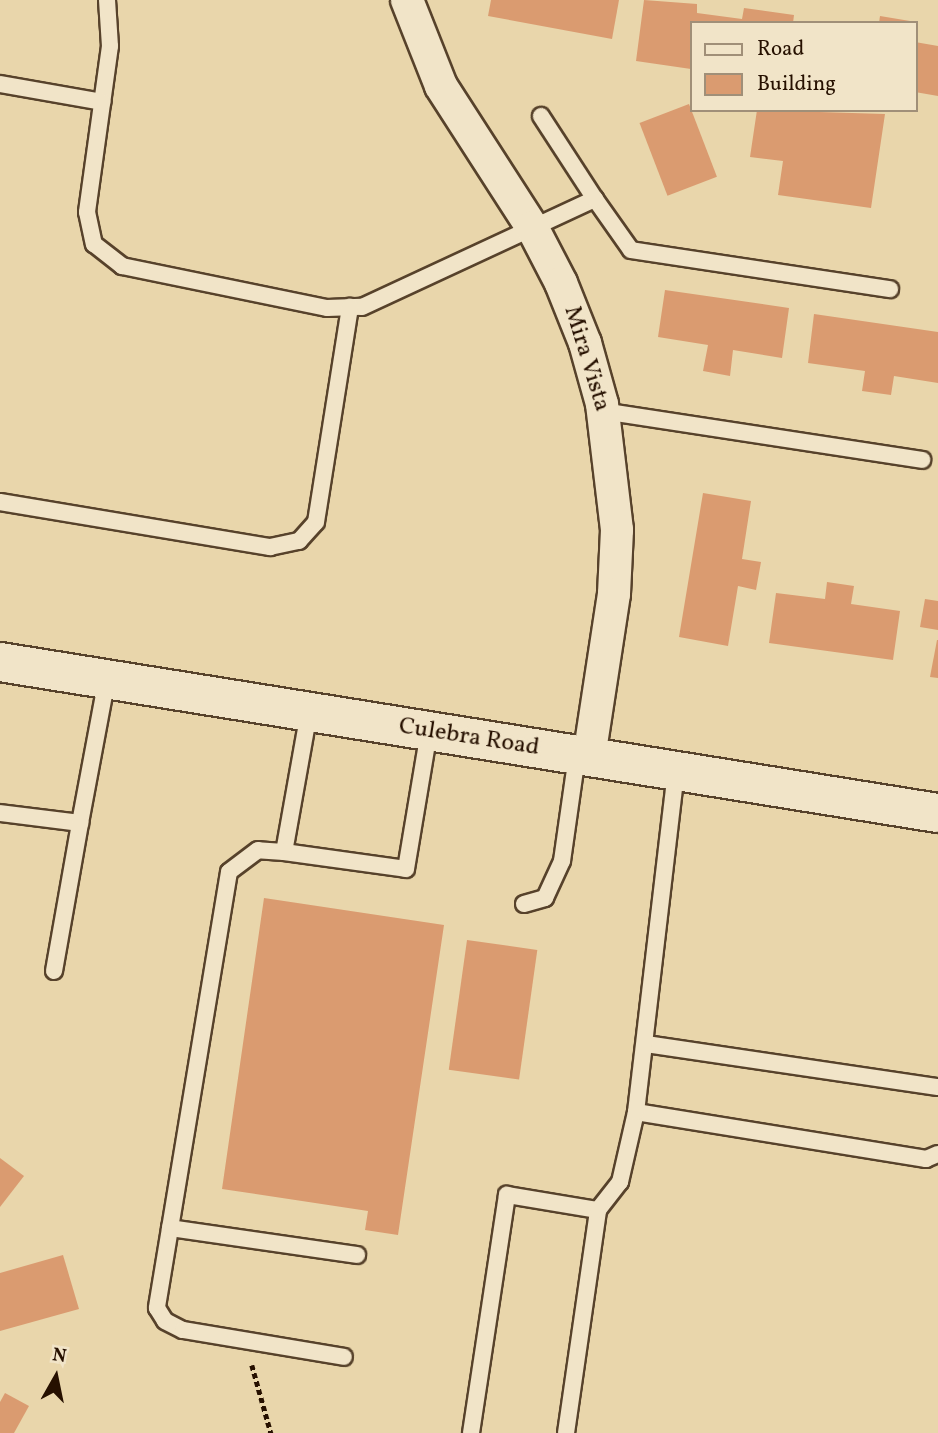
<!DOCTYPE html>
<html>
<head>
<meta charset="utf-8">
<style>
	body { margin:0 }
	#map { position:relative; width:938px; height:1433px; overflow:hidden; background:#e9d6ab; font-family:Vollkorn,serif }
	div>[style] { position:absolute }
	.building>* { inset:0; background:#da9b70; transform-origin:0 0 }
	.path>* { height:4.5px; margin-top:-2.25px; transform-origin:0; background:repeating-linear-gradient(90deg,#261000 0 5px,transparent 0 8.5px) }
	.roads { filter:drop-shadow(2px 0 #57422b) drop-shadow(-2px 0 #57422b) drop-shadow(0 2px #57422b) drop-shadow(0 -2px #57422b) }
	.lane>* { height:16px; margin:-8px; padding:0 8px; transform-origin:8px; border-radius:8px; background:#f1e4c8 }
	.street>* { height:32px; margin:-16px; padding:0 16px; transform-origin:16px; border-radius:16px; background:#f1e4c8 }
	.secondary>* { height:38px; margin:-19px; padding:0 19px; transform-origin:19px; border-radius:19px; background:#f1e4c8 }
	span { translate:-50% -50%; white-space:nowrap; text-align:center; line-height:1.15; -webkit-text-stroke:6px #f1e4c8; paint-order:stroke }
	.street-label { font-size:24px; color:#261000 }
	.legend { position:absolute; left:690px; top:21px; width:228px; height:91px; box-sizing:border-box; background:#f1e4c8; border:2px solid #a08f78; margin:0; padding:9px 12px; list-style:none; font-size:21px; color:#261000 }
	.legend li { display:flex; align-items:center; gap:14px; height:35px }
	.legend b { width:35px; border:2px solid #a08f78 }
	.north { position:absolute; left:21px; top:1342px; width:70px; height:70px; -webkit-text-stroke:5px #f1e4c8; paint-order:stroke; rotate:9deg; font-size:19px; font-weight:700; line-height:28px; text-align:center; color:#261000 }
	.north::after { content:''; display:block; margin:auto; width:24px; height:32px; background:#261000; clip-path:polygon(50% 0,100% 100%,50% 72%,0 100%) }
</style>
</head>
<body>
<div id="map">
	<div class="building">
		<div style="clip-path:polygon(491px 0,619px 0,612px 39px,488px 16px)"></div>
		<div style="clip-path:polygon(644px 0,697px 4px,697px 13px,742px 19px,744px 8px,794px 15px,793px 23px,691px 23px,691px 69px,636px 61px)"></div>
		<div style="clip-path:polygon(880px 16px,910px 21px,910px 23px,879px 23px)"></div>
		<div style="clip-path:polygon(915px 42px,938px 46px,938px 96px,915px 92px)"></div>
		<div style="left:689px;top:104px;width:78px;height:53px;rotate:69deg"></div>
		<div style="clip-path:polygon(757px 110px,885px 114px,871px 208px,778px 195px,783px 161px,750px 157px)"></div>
		<div style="clip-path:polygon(665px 290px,789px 308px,782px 358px,733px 350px,730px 376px,703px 371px,708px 345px,658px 337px)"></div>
		<div style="clip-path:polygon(814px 314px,938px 332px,938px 383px,894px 376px,891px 395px,862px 391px,865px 371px,808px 363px)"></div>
		<div style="clip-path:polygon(703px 493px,751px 501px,742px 559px,761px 562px,756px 590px,738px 586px,728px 646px,679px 637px)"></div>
		<div style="clip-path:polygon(827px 582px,854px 586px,851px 604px,900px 611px,893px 660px,769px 643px,776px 593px,825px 599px)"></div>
		<div style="clip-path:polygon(925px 599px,938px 601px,938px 630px,920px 627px)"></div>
		<div style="clip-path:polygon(937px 640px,938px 640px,938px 678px,930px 677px)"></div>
		<div style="clip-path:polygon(264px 898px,444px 925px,398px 1235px,365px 1230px,368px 1211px,222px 1189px)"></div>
		<div style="left:467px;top:940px;width:71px;height:131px;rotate:8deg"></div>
		<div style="clip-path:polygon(0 1158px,24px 1176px,0 1207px)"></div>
		<div style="clip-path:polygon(63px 1255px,79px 1309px,0 1331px,0 1273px)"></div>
		<div style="clip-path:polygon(5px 1393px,29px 1406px,14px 1433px,0 1433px,0 1402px)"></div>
	</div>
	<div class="path">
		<div style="left:252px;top:1365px;width:71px;rotate:74.4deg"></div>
	</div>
	<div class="roads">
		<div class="lane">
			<div style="left:107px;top:0;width:46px;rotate:86.3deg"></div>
			<div style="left:110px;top:46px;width:168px;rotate:97.9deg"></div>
			<div style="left:87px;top:212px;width:33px;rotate:78deg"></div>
			<div style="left:94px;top:244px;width:36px;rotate:38deg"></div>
			<div style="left:122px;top:266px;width:209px;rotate:11.6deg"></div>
			<div style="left:327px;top:308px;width:35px;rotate:-2deg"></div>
			<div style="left:362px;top:307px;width:257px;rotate:-24.9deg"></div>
			<div style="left:595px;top:199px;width:62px;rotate:54.8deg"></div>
			<div style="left:631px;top:250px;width:262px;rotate:8.6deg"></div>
			<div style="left:0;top:84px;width:104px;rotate:10deg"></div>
			<div style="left:541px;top:116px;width:99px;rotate:57deg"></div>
			<div style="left:603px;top:411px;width:323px;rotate:8.7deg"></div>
			<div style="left:0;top:502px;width:274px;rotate:9.5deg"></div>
			<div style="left:270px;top:547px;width:30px;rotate:-12deg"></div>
			<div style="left:299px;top:541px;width:25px;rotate:-48deg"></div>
			<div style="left:316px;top:522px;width:218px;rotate:-81deg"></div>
			<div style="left:309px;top:712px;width:142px;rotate:100.1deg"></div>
			<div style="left:284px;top:852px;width:123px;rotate:7.9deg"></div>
			<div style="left:406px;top:869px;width:139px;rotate:-80.5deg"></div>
			<div style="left:0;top:813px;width:81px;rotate:7.1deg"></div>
			<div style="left:80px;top:823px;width:147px;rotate:-79.4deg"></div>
			<div style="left:284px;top:852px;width:26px;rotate:-176deg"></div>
			<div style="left:258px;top:850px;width:36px;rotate:143deg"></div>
			<div style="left:229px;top:872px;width:442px;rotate:99.4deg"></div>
			<div style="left:157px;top:1308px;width:15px;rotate:58deg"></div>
			<div style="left:165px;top:1321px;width:20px;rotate:27deg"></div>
			<div style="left:183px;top:1330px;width:163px;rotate:9.5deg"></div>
			<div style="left:524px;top:904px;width:22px;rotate:-16deg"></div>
			<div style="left:545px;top:898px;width:41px;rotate:-65.3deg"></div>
			<div style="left:562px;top:861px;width:106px;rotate:-81.9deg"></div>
			<div style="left:54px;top:971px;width:150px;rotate:-80deg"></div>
			<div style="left:646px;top:1044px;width:295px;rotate:8.4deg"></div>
			<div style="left:636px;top:1112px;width:294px;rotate:9.2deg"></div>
			<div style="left:926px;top:1159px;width:13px;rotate:-23deg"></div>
			<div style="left:170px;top:1228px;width:189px;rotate:8.2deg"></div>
			<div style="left:471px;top:1433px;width:241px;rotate:-81.4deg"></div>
			<div style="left:507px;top:1195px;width:92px;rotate:9.4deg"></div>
			<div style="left:566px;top:1433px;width:225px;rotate:-81.8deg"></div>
			<div style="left:598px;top:1210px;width:36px;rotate:-52deg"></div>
			<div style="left:620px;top:1182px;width:72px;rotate:-77.1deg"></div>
			<div style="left:636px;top:1112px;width:343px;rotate:-83.3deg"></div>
		</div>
		<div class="street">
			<div style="left:407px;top:0;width:92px;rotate:68.4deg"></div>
			<div style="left:441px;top:86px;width:168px;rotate:57.2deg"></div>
			<div style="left:532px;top:227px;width:63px;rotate:62.6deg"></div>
			<div style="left:561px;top:283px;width:65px;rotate:68.2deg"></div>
			<div style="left:585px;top:343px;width:63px;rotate:74.4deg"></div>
			<div style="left:602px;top:404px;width:127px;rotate:83.2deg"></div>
			<div style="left:617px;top:530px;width:64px;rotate:92.7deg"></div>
			<div style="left:614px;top:594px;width:165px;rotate:98.7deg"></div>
		</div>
		<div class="secondary">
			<div style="left:0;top:662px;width:950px;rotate:9.15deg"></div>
		</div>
	</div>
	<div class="street-label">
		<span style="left:586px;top:359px;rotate:73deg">Mira Vista</span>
		<span style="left:469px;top:738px;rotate:9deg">Culebra Road</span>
	</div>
	<ul class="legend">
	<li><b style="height:9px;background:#f1e4c8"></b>Road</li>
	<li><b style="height:19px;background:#da9b70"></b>Building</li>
	</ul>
	<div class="north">N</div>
</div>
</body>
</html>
